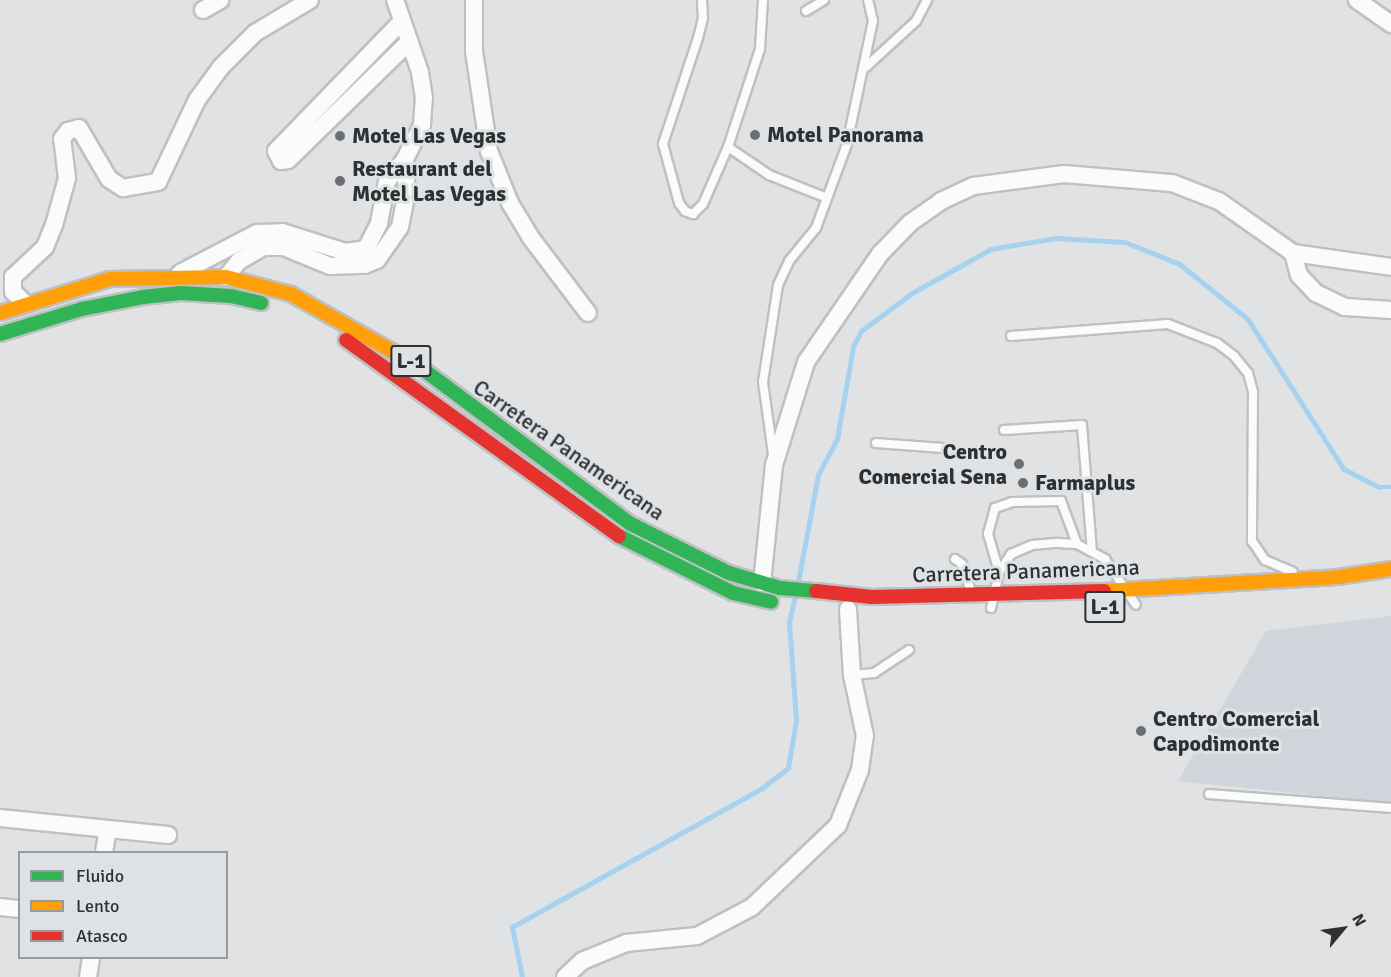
<!DOCTYPE html>
<html>
<head>
<meta charset="utf-8">
<style>
	body { margin:0 }
	#map { position:relative; width:1391px; height:977px; overflow:hidden; background:#e0e2e4; font-family:Signika,sans-serif }
	div>[style] { position:absolute }
	.built>* { inset:0; background:#cfd5da }
	.stream>* { height:4.5px; margin:-2.25px; padding:0 2.25px; transform-origin:2.25px; border-radius:2.25px; background:#a6d2f0 }
	.roads { filter:drop-shadow(2px 0 #bfc0c2) drop-shadow(-2px 0 #bfc0c2) drop-shadow(0 2px #bfc0c2) drop-shadow(0 -2px #bfc0c2) }
	.lane>* { height:8px; margin:-4px; padding:0 4px; transform-origin:4px; border-radius:4px; background:#fafbfb }
	.street>* { height:16px; margin:-8px; padding:0 8px; transform-origin:8px; border-radius:8px; background:#fafbfb }
	.fast>* { height:14px; margin:-7px; padding:0 7px; transform-origin:7px; border-radius:7px; background:#30b455 }
	.slow>* { height:14px; margin:-7px; padding:0 7px; transform-origin:7px; border-radius:7px; background:#ff9f0a }
	.jam>* { height:14px; margin:-7px; padding:0 7px; transform-origin:7px; border-radius:7px; background:#e5322d }
	.dots>* { width:16px; height:16px; translate:-50% -50%; box-sizing:border-box; border:3px solid #dfe2e5; border-radius:50% }
	span { translate:-50% -50%; white-space:nowrap; text-align:center; line-height:1.15; -webkit-text-stroke:6px #dfe2e5; paint-order:stroke }
	.shield-label span { padding:2px 4px; background:#dfe2e5; border:2px solid; border-radius:4px; -webkit-text-stroke-width:0 }
	.shield-label { font-size:21px; color:#2e3031; font-weight:700 }
	.poi-label { font-size:22px; color:#2e3031; font-weight:700 }
	.left { translate:0 -50%; text-align:left }
	.right { translate:-100% -50%; text-align:right }
	.street-label { font-size:22px; color:#2e3031 }
	.legend { position:absolute; left:18px; top:851px; width:210px; height:108px; box-sizing:border-box; background:#dfe2e5; border:2px solid #989b9d; margin:0; padding:8px 10px; list-style:none; font-size:18px; color:#2e3031 }
	.legend li { display:flex; align-items:center; gap:12px; height:30px }
	.legend b { width:30px; border:2px solid #989b9d }
	.north { position:absolute; left:1313px; top:899px; width:60px; height:60px; -webkit-text-stroke:4px #dfe2e5; paint-order:stroke; rotate:61deg; font-size:16px; font-weight:700; line-height:24px; text-align:center; color:#2e3031 }
	.north::after { content:''; display:block; margin:auto; width:21px; height:27px; background:#2e3031; clip-path:polygon(50% 0,100% 100%,50% 72%,0 100%) }
</style>
</head>
<body>
<div id="map">
	<div class="built">
		<div style="clip-path:polygon(1391px 616px,1391px 803px,1178px 781px,1266px 631px)"></div>
	</div>
	<div class="stream">
		<div style="left:798px;top:582px;width:109px;rotate:-79.4deg"></div>
		<div style="left:818px;top:475px;width:41px;rotate:-62.2deg"></div>
		<div style="left:837px;top:439px;width:93px;rotate:-80.1deg"></div>
		<div style="left:853px;top:347px;width:18px;rotate:-63deg"></div>
		<div style="left:861px;top:331px;width:64px;rotate:-36.7deg"></div>
		<div style="left:912px;top:293px;width:90px;rotate:-29.1deg"></div>
		<div style="left:991px;top:249px;width:66px;rotate:-9.6deg"></div>
		<div style="left:1056px;top:238px;width:69px;rotate:3.3deg"></div>
		<div style="left:1125px;top:242px;width:59px;rotate:21.8deg"></div>
		<div style="left:1180px;top:264px;width:87px;rotate:39deg"></div>
		<div style="left:1248px;top:319px;width:178px;rotate:57.4deg"></div>
		<div style="left:1344px;top:469px;width:39px;rotate:27deg"></div>
		<div style="left:1379px;top:487px;width:12px"></div>
		<div style="left:522px;top:977px;width:51px;rotate:-101.3deg"></div>
		<div style="left:512px;top:927px;width:285px;rotate:-29deg"></div>
		<div style="left:761px;top:789px;width:34px;rotate:-38deg"></div>
		<div style="left:788px;top:768px;width:49px;rotate:-80.5deg"></div>
		<div style="left:796px;top:720px;width:98px;rotate:-94.1deg"></div>
		<div style="left:789px;top:622px;width:27px;rotate:-77deg"></div>
	</div>
	<div class="roads">
		<div class="lane">
			<div style="left:702px;top:0;width:18px;rotate:87deg"></div>
			<div style="left:703px;top:18px;width:21px;rotate:104deg"></div>
			<div style="left:698px;top:38px;width:112px;rotate:108.3deg"></div>
			<div style="left:663px;top:144px;width:61px;rotate:74.8deg"></div>
			<div style="left:679px;top:203px;width:10px;rotate:53deg"></div>
			<div style="left:685px;top:211px;width:9px;rotate:21deg"></div>
			<div style="left:693px;top:214px;width:14px;rotate:-45deg"></div>
			<div style="left:703px;top:204px;width:62px;rotate:-66.3deg"></div>
			<div style="left:728px;top:147px;width:103px;rotate:-71.9deg"></div>
			<div style="left:760px;top:49px;width:49px;rotate:-86.5deg"></div>
			<div style="left:806px;top:11px;width:21px;rotate:-31deg"></div>
			<div style="left:866px;top:67px;width:68px;rotate:-42.6deg"></div>
			<div style="left:916px;top:21px;width:24px;rotate:-62deg"></div>
			<div style="left:728px;top:147px;width:50px;rotate:34.3deg"></div>
			<div style="left:769px;top:175px;width:62px;rotate:21.6deg"></div>
			<div style="left:1011px;top:336px;width:157px;rotate:-4.4deg"></div>
			<div style="left:1168px;top:324px;width:53px;rotate:21.2deg"></div>
			<div style="left:1217px;top:343px;width:21px;rotate:37deg"></div>
			<div style="left:1234px;top:356px;width:22px;rotate:51deg"></div>
			<div style="left:1248px;top:373px;width:20px;rotate:75deg"></div>
			<div style="left:1253px;top:392px;width:149px;rotate:90.4deg"></div>
			<div style="left:1252px;top:541px;width:23px;rotate:56deg"></div>
			<div style="left:1265px;top:560px;width:30px;rotate:23deg"></div>
			<div style="left:1004px;top:430px;width:78px;rotate:-3.7deg"></div>
			<div style="left:1082px;top:425px;width:127px;rotate:85.5deg"></div>
			<div style="left:876px;top:443px;width:67px;rotate:4.3deg"></div>
			<div style="left:773px;top:454px;width:73px;rotate:-97.9deg"></div>
			<div style="left:763px;top:382px;width:98px;rotate:-81.2deg"></div>
			<div style="left:778px;top:285px;width:26px;rotate:-65deg"></div>
			<div style="left:789px;top:261px;width:43px;rotate:-50.7deg"></div>
			<div style="left:816px;top:228px;width:90px;rotate:-69.7deg"></div>
			<div style="left:847px;top:144px;width:126px;rotate:-78.1deg"></div>
			<div style="left:873px;top:21px;width:22px;rotate:-103deg"></div>
			<div style="left:955px;top:559px;width:9px;rotate:36deg"></div>
			<div style="left:962px;top:564px;width:29px;rotate:72deg"></div>
			<div style="left:999px;top:572px;width:40px;rotate:-106deg"></div>
			<div style="left:988px;top:534px;width:27px;rotate:-75deg"></div>
			<div style="left:995px;top:508px;width:18px;rotate:-19deg"></div>
			<div style="left:1012px;top:502px;width:49px;rotate:-1.2deg"></div>
			<div style="left:1061px;top:501px;width:46px;rotate:69.6deg"></div>
			<div style="left:991px;top:608px;width:37px;rotate:-77deg"></div>
			<div style="left:999px;top:572px;width:22px;rotate:-56deg"></div>
			<div style="left:1011px;top:554px;width:23px;rotate:-23deg"></div>
			<div style="left:1032px;top:545px;width:25px;rotate:-5deg"></div>
			<div style="left:1057px;top:543px;width:20px;rotate:3deg"></div>
			<div style="left:1077px;top:544px;width:32px;rotate:28deg"></div>
			<div style="left:1105px;top:559px;width:55px;rotate:56deg"></div>
			<div style="left:852px;top:675px;width:22px;rotate:-5deg"></div>
			<div style="left:874px;top:673px;width:42px;rotate:-33.3deg"></div>
			<div style="left:1209px;top:794px;width:183px;rotate:4.4deg"></div>
		</div>
		<div class="street">
			<div style="left:474px;top:0;width:51px;rotate:90deg"></div>
			<div style="left:474px;top:51px;width:101px;rotate:81.5deg"></div>
			<div style="left:489px;top:151px;width:56px;rotate:68deg"></div>
			<div style="left:510px;top:203px;width:41px;rotate:59deg"></div>
			<div style="left:531px;top:238px;width:94px;rotate:52.8deg"></div>
			<div style="left:1357px;top:0;width:42px;rotate:35.2deg"></div>
			<div style="left:203px;top:10px;width:20px;rotate:-30deg"></div>
			<div style="left:400px;top:23px;width:178px;rotate:134.1deg"></div>
			<div style="left:276px;top:151px;width:11px;rotate:63deg"></div>
			<div style="left:281px;top:161px;width:7px;rotate:-8deg"></div>
			<div style="left:288px;top:160px;width:166px;rotate:-44.3deg"></div>
			<div style="left:1293px;top:253px;width:23px;rotate:75deg"></div>
			<div style="left:1299px;top:275px;width:25px;rotate:47deg"></div>
			<div style="left:1316px;top:293px;width:32px;rotate:26deg"></div>
			<div style="left:1345px;top:307px;width:46px;rotate:3.7deg"></div>
			<div style="left:180px;top:273px;width:87px;rotate:-27.5deg"></div>
			<div style="left:257px;top:233px;width:25px;rotate:-2deg"></div>
			<div style="left:282px;top:232px;width:66px;rotate:17.6deg"></div>
			<div style="left:345px;top:252px;width:21px;rotate:-8deg"></div>
			<div style="left:366px;top:249px;width:29px;rotate:-63deg"></div>
			<div style="left:379px;top:223px;width:43px;rotate:-79.2deg"></div>
			<div style="left:387px;top:181px;width:26px;rotate:-50deg"></div>
			<div style="left:404px;top:161px;width:40px;rotate:-63.4deg"></div>
			<div style="left:422px;top:125px;width:27px;rotate:-86deg"></div>
			<div style="left:424px;top:98px;width:26px;rotate:-99deg"></div>
			<div style="left:420px;top:72px;width:76px;rotate:-109.1deg"></div>
			<div style="left:226px;top:277px;width:21px;rotate:-51deg"></div>
			<div style="left:239px;top:261px;width:28px;rotate:-30deg"></div>
			<div style="left:263px;top:247px;width:21px"></div>
			<div style="left:284px;top:247px;width:50px;rotate:22.4deg"></div>
			<div style="left:330px;top:266px;width:35px;rotate:-2deg"></div>
			<div style="left:365px;top:265px;width:13px;rotate:-23deg"></div>
			<div style="left:377px;top:260px;width:40px;rotate:-55.1deg"></div>
			<div style="left:400px;top:227px;width:38px;rotate:-79deg"></div>
			<div style="left:407px;top:190px;width:29px;rotate:-96deg"></div>
			<div style="left:25px;top:303px;width:16px;rotate:-137deg"></div>
			<div style="left:13px;top:292px;width:15px;rotate:-90deg"></div>
			<div style="left:13px;top:277px;width:44px;rotate:-43.2deg"></div>
			<div style="left:45px;top:247px;width:24px;rotate:-68deg"></div>
			<div style="left:54px;top:225px;width:49px;rotate:-74.5deg"></div>
			<div style="left:67px;top:178px;width:39px;rotate:-97deg"></div>
			<div style="left:62px;top:139px;width:10px;rotate:-53deg"></div>
			<div style="left:68px;top:131px;width:11px;rotate:-15deg"></div>
			<div style="left:79px;top:128px;width:59px;rotate:59.5deg"></div>
			<div style="left:109px;top:179px;width:17px;rotate:33deg"></div>
			<div style="left:123px;top:188px;width:36px;rotate:-10deg"></div>
			<div style="left:158px;top:182px;width:91px;rotate:-64.6deg"></div>
			<div style="left:197px;top:100px;width:41px;rotate:-54deg"></div>
			<div style="left:221px;top:67px;width:48px;rotate:-45deg"></div>
			<div style="left:255px;top:33px;width:64px;rotate:-31deg"></div>
			<div style="left:762px;top:583px;width:119px;rotate:-84.2deg"></div>
			<div style="left:774px;top:465px;width:108px;rotate:-72.7deg"></div>
			<div style="left:806px;top:362px;width:131px;rotate:-55.6deg"></div>
			<div style="left:880px;top:254px;width:43px;rotate:-45.9deg"></div>
			<div style="left:910px;top:223px;width:38px;rotate:-35deg"></div>
			<div style="left:941px;top:201px;width:35px;rotate:-25deg"></div>
			<div style="left:973px;top:186px;width:92px;rotate:-7.5deg"></div>
			<div style="left:1064px;top:174px;width:108px;rotate:4.8deg"></div>
			<div style="left:1172px;top:183px;width:50px;rotate:21deg"></div>
			<div style="left:1219px;top:201px;width:90px;rotate:35.1deg"></div>
			<div style="left:1293px;top:253px;width:99px;rotate:8.1deg"></div>
			<div style="left:0;top:818px;width:169px;rotate:5.8deg"></div>
			<div style="left:104px;top:852px;width:22px;rotate:-80deg"></div>
			<div style="left:0;top:907px;width:20px;rotate:6deg"></div>
			<div style="left:88px;top:977px;width:19px;rotate:-81deg"></div>
			<div style="left:565px;top:977px;width:23px;rotate:-43deg"></div>
			<div style="left:582px;top:961px;width:48px;rotate:-22.2deg"></div>
			<div style="left:626px;top:943px;width:71px;rotate:-5.6deg"></div>
			<div style="left:697px;top:936px;width:62px;rotate:-27.8deg"></div>
			<div style="left:752px;top:907px;width:119px;rotate:-43.6deg"></div>
			<div style="left:838px;top:825px;width:59px;rotate:-68.2deg"></div>
			<div style="left:860px;top:770px;width:34px;rotate:-82deg"></div>
			<div style="left:865px;top:736px;width:62px;rotate:-102deg"></div>
			<div style="left:852px;top:675px;width:66px;rotate:-93.5deg"></div>
		</div>
		<div class="fast">
			<div style="left:0;top:334px;width:86px;rotate:-17deg"></div>
			<div style="left:82px;top:309px;width:62px;rotate:-11.1deg"></div>
			<div style="left:143px;top:297px;width:38px;rotate:-6deg"></div>
			<div style="left:181px;top:293px;width:50px;rotate:3.4deg"></div>
			<div style="left:231px;top:296px;width:31px;rotate:13deg"></div>
			<div style="left:420px;top:367px;width:263px;rotate:36.7deg"></div>
			<div style="left:631px;top:524px;width:110px;rotate:26.6deg"></div>
			<div style="left:729px;top:573px;width:53px;rotate:16.4deg"></div>
			<div style="left:780px;top:588px;width:36px;rotate:5deg"></div>
			<div style="left:619px;top:536px;width:127px;rotate:26.6deg"></div>
			<div style="left:733px;top:593px;width:39px;rotate:13deg"></div>
		</div>
		<div class="slow">
			<div style="left:0;top:313px;width:115px;rotate:-17.2deg"></div>
			<div style="left:110px;top:279px;width:116px;rotate:-1deg"></div>
			<div style="left:226px;top:277px;width:67px;rotate:14.7deg"></div>
			<div style="left:291px;top:294px;width:148px;rotate:29.5deg"></div>
			<div style="left:1104px;top:591px;width:234px;rotate:-3.4deg"></div>
			<div style="left:1338px;top:577px;width:54px;rotate:-8.6deg"></div>
		</div>
		<div class="jam">
			<div style="left:346px;top:340px;width:336px;rotate:35.7deg"></div>
			<div style="left:816px;top:591px;width:56px;rotate:6.1deg"></div>
			<div style="left:872px;top:597px;width:232px;rotate:-1.5deg"></div>
		</div>
	</div>
	<div class="dots">
		<div style="left:755px;top:135px;background:#6c6e70"></div>
		<div style="left:340px;top:136px;background:#6c6e70"></div>
		<div style="left:340px;top:181px;background:#6c6e70"></div>
		<div style="left:1019px;top:464px;background:#6c6e70"></div>
		<div style="left:1023px;top:483px;background:#6c6e70"></div>
		<div style="left:1141px;top:731px;background:#6c6e70"></div>
	</div>
	<div class="shield-label">
		<span style="left:411px;top:361px">L-1</span>
		<span style="left:1105px;top:607px">L-1</span>
	</div>
	<div class="poi-label">
		<span class="left" style="left:767px;top:135px">Motel Panorama</span>
		<span class="left" style="left:352px;top:136px">Motel Las Vegas</span>
		<span class="left" style="left:352px;top:181px">Restaurant del<br>Motel Las Vegas</span>
		<span class="right" style="left:1007px;top:464px">Centro<br>Comercial Sena</span>
		<span class="left" style="left:1035px;top:483px">Farmaplus</span>
		<span class="left" style="left:1153px;top:731px">Centro Comercial<br>Capodimonte</span>
	</div>
	<div class="street-label">
		<span style="left:569px;top:450px;rotate:35deg">Carretera Panamericana</span>
		<span style="left:1026px;top:571px;rotate:-2deg">Carretera Panamericana</span>
	</div>
	<ul class="legend">
	<li><b style="height:8px;background:#30b455"></b>Fluido</li>
	<li><b style="height:8px;background:#ff9f0a"></b>Lento</li>
	<li><b style="height:8px;background:#e5322d"></b>Atasco</li>
	</ul>
	<div class="north">N</div>
</div>
</body>
</html>
